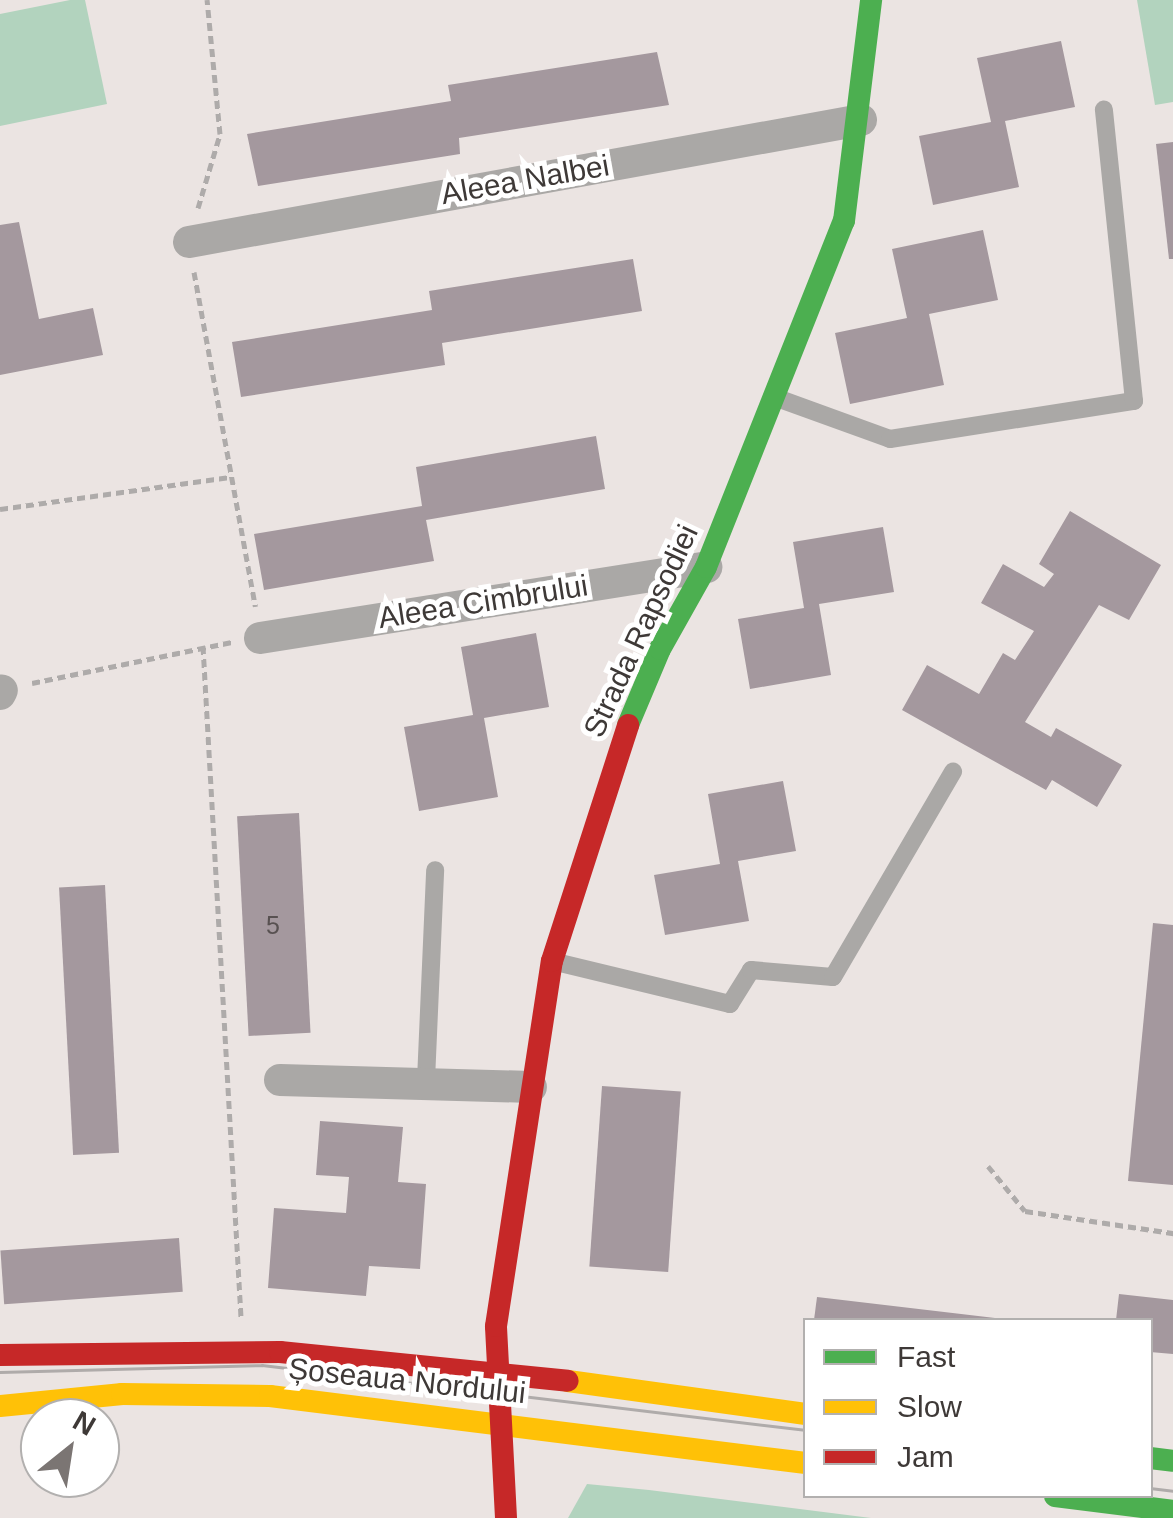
<!DOCTYPE html>
<html>
<head>
<meta charset="utf-8">
<style>
	body { margin:0 }
	#map { position:relative; width:1173px; height:1518px; overflow:hidden; background:#ebe4e2; font-family:Arial,sans-serif }
	div>[style] { position:absolute }
	.green>* { inset:0; background:#b2d3be }
	.building>* { inset:0; background:#a4989e; transform-origin:0 0 }
	.path>* { height:5px; margin-top:-2.5px; transform-origin:0; background:repeating-linear-gradient(90deg,#aeabaa 0 8px,transparent 0 13px) }
	.lane>* { height:18px; margin:-9px; padding:0 9px; transform-origin:9px; border-radius:9px; background:#aaa8a6 }
	.street>* { height:32px; margin:-16px; padding:0 16px; transform-origin:16px; border-radius:16px; background:#aaa8a6 }
	.fast>* { height:22px; margin:-11px; padding:0 11px; transform-origin:11px; border-radius:11px; background:#4caf50 }
	.slow>* { height:22px; margin:-11px; padding:0 11px; transform-origin:11px; border-radius:11px; background:#ffc107 }
	.jam>* { height:22px; margin:-11px; padding:0 11px; transform-origin:11px; border-radius:11px; background:#c62828 }
	.tram>* { height:2.5px; margin:-1.25px; padding:0 1.25px; transform-origin:1.25px; border-radius:1.25px; background:#afabaa }
	span { translate:-50% -50%; white-space:nowrap; text-align:center; line-height:1.15; -webkit-text-stroke:10px #fff; paint-order:stroke }
	.number-label { font-size:25px; color:#585151 }
	.number-label span { -webkit-text-stroke-width:0 }
	.street-label { font-size:30px; color:#3e3937 }
	.legend { position:absolute; left:803px; top:1318px; width:350px; height:180px; box-sizing:border-box; background:#fff; border:2px solid #b2b0af; margin:0; padding:12px 18px; list-style:none; font-size:30px; color:#3e3937 }
	.legend li { display:flex; align-items:center; gap:20px; height:50px }
	.legend b { width:50px; border:2px solid #b2b0af }
	.north { position:absolute; left:20px; top:1398px; width:100px; height:100px; box-sizing:border-box; background:#fff; border:2px solid #b2b0af; border-radius:50%; rotate:30deg; font-size:28px; font-weight:700; line-height:40px; text-align:center; color:#3e3937 }
	.north::after { content:''; display:block; margin:auto; width:35px; height:45px; background:#7b7573; clip-path:polygon(50% 0,100% 100%,50% 72%,0 100%) }
</style>
</head>
<body>
<div id="map">
	<div class="green">
		<div style="clip-path:polygon(70px 0,85px 0,107px 104px,0 126px,0 14px)"></div>
		<div style="clip-path:polygon(1137px 0,1173px 0,1173px 102px,1155px 105px)"></div>
		<div style="clip-path:polygon(587px 1484px,649px 1490px,871px 1518px,568px 1518px)"></div>
	</div>
	<div class="building">
		<div style="clip-path:polygon(1061px 41px,1075px 107px,1005px 121px,1019px 187px,933px 205px,919px 136px,991px 122px,977px 58px)"></div>
		<div style="clip-path:polygon(657px 52px,669px 105px,459px 138px,460px 154px,258px 186px,247px 134px,451px 101px,448px 85px)"></div>
		<div style="clip-path:polygon(1173px 142px,1173px 259px,1169px 259px,1156px 144px)"></div>
		<div style="clip-path:polygon(19px 222px,39px 319px,93px 308px,103px 355px,0 375px,0 225px)"></div>
		<div style="clip-path:polygon(983px 230px,998px 300px,929px 314px,944px 385px,850px 404px,835px 333px,907px 318px,892px 249px)"></div>
		<div style="clip-path:polygon(633px 259px,642px 311px,442px 343px,445px 365px,241px 397px,232px 342px,432px 310px,429px 291px)"></div>
		<div style="clip-path:polygon(596px 436px,605px 489px,426px 520px,434px 561px,264px 590px,254px 534px,422px 506px,416px 467px)"></div>
		<div style="clip-path:polygon(1070px 511px,1161px 565px,1129px 620px,1099px 605px,1025px 722px,1051px 737px,1056px 728px,1122px 765px,1097px 807px,1052px 780px,1046px 790px,902px 710px,927px 665px,979px 694px,1003px 653px,1015px 660px,1034px 631px,981px 603px,1003px 564px,1044px 587px,1054px 574px,1039px 564px)"></div>
		<div style="clip-path:polygon(883px 527px,894px 592px,819px 604px,831px 675px,750px 689px,738px 619px,804px 608px,793px 542px)"></div>
		<div style="clip-path:polygon(536px 633px,549px 707px,484px 718px,498px 797px,419px 811px,404px 727px,473px 715px,461px 647px)"></div>
		<div style="clip-path:polygon(783px 781px,796px 851px,738px 861px,749px 921px,665px 935px,654px 875px,720px 864px,708px 794px)"></div>
		<div style="left:299px;top:813px;width:220px;height:62px;rotate:87deg"></div>
		<div style="left:105px;top:885px;width:268px;height:46px;rotate:87deg"></div>
		<div style="clip-path:polygon(1153px 923px,1173px 925px,1173px 1185px,1128px 1181px)"></div>
		<div style="left:602px;top:1086px;width:79px;height:181px;rotate:4deg"></div>
		<div style="clip-path:polygon(320px 1121px,403px 1127px,398px 1182px,426px 1184px,420px 1269px,369px 1266px,366px 1296px,268px 1288px,274px 1208px,346px 1213px,349px 1177px,316px 1175px)"></div>
		<div style="left:179px;top:1238px;width:54px;height:179px;rotate:86deg"></div>
		<div style="clip-path:polygon(1119px 1294px,1173px 1300px,1173px 1354px,1150px 1352px,1150px 1320px,1116px 1320px)"></div>
		<div style="clip-path:polygon(817px 1297px,995px 1318px,995px 1320px,814px 1320px)"></div>
	</div>
	<div class="path">
		<div style="left:198px;top:208px;width:77px;rotate:-73.4deg"></div>
		<div style="left:220px;top:134px;width:135px;rotate:-95.5deg"></div>
		<div style="left:194px;top:272px;width:340px;rotate:79.6deg"></div>
		<div style="left:0;top:509px;width:234px;rotate:-7.9deg"></div>
		<div style="left:203px;top:646px;width:672px;rotate:86.76deg"></div>
		<div style="left:32px;top:683px;width:204px;rotate:-11.6deg"></div>
		<div style="left:988px;top:1166px;width:58px;rotate:50.6deg"></div>
		<div style="left:1025px;top:1211px;width:150px;rotate:8.5deg"></div>
	</div>
	<div class="lane">
		<div style="left:777px;top:398px;width:120px;rotate:19.9deg"></div>
		<div style="left:890px;top:439px;width:247px;rotate:-8.9deg"></div>
		<div style="left:1134px;top:401px;width:293px;rotate:-95.9deg"></div>
		<div style="left:556px;top:962px;width:179px;rotate:13.6deg"></div>
		<div style="left:730px;top:1004px;width:40px;rotate:-58deg"></div>
		<div style="left:751px;top:970px;width:82px;rotate:4.9deg"></div>
		<div style="left:833px;top:977px;width:238px;rotate:-59.7deg"></div>
		<div style="left:426px;top:1080px;width:210px;rotate:-87.5deg"></div>
	</div>
	<div class="street">
		<div style="left:189px;top:242px;width:683px;rotate:-10.29deg"></div>
		<div style="left:260px;top:638px;width:452px;rotate:-9deg"></div>
		<div style="left:0;top:694px;width:4px;rotate:-63deg"></div>
		<div style="left:280px;top:1080px;width:251px;rotate:1.6deg"></div>
	</div>
	<div class="fast">
		<div style="left:628px;top:725px;width:82px;rotate:-67.2deg"></div>
		<div style="left:660px;top:649px;width:94px;rotate:-60.7deg"></div>
		<div style="left:706px;top:567px;width:373px;rotate:-68.3deg"></div>
		<div style="left:844px;top:221px;width:223px;rotate:-83deg"></div>
		<div style="left:1150px;top:1458px;width:23px;rotate:7deg"></div>
		<div style="left:1055px;top:1496px;width:119px;rotate:7.2deg"></div>
	</div>
	<div class="slow">
		<div style="left:568px;top:1381px;width:240px;rotate:7.9deg"></div>
		<div style="left:0;top:1406px;width:123px;rotate:-5.6deg"></div>
		<div style="left:122px;top:1394px;width:148px;rotate:0.8deg"></div>
		<div style="left:270px;top:1396px;width:540px;rotate:7.13deg"></div>
	</div>
	<div class="jam">
		<div style="left:0;top:1355px;width:280px;rotate:-0.6deg"></div>
		<div style="left:280px;top:1352px;width:289px;rotate:5.7deg"></div>
		<div style="left:506px;top:1518px;width:192px;rotate:-93deg"></div>
		<div style="left:496px;top:1326px;width:369px;rotate:-81.3deg"></div>
		<div style="left:552px;top:961px;width:248px;rotate:-72.1deg"></div>
	</div>
	<div class="tram">
		<div style="left:0;top:1372px;width:262px;rotate:-1.5deg"></div>
		<div style="left:262px;top:1365px;width:548px;rotate:6.81deg"></div>
		<div style="left:1150px;top:1488px;width:23px;rotate:7deg"></div>
	</div>
	<div class="number-label">
		<span style="left:273px;top:925px">5</span>
	</div>
	<div class="street-label">
		<span style="left:525px;top:180px;rotate:-10deg">Aleea Nalbei</span>
		<span style="left:483px;top:602px;rotate:-9deg">Aleea Cimbrului</span>
		<span style="left:641px;top:631px;rotate:-65deg">Strada Rapsodiei</span>
		<span style="left:407px;top:1381px;rotate:6deg">Șoseaua Nordului</span>
	</div>
	<ul class="legend">
	<li><b style="height:12px;background:#4caf50"></b>Fast</li>
	<li><b style="height:12px;background:#ffc107"></b>Slow</li>
	<li><b style="height:12px;background:#c62828"></b>Jam</li>
	</ul>
	<div class="north">N</div>
</div>
</body>
</html>
